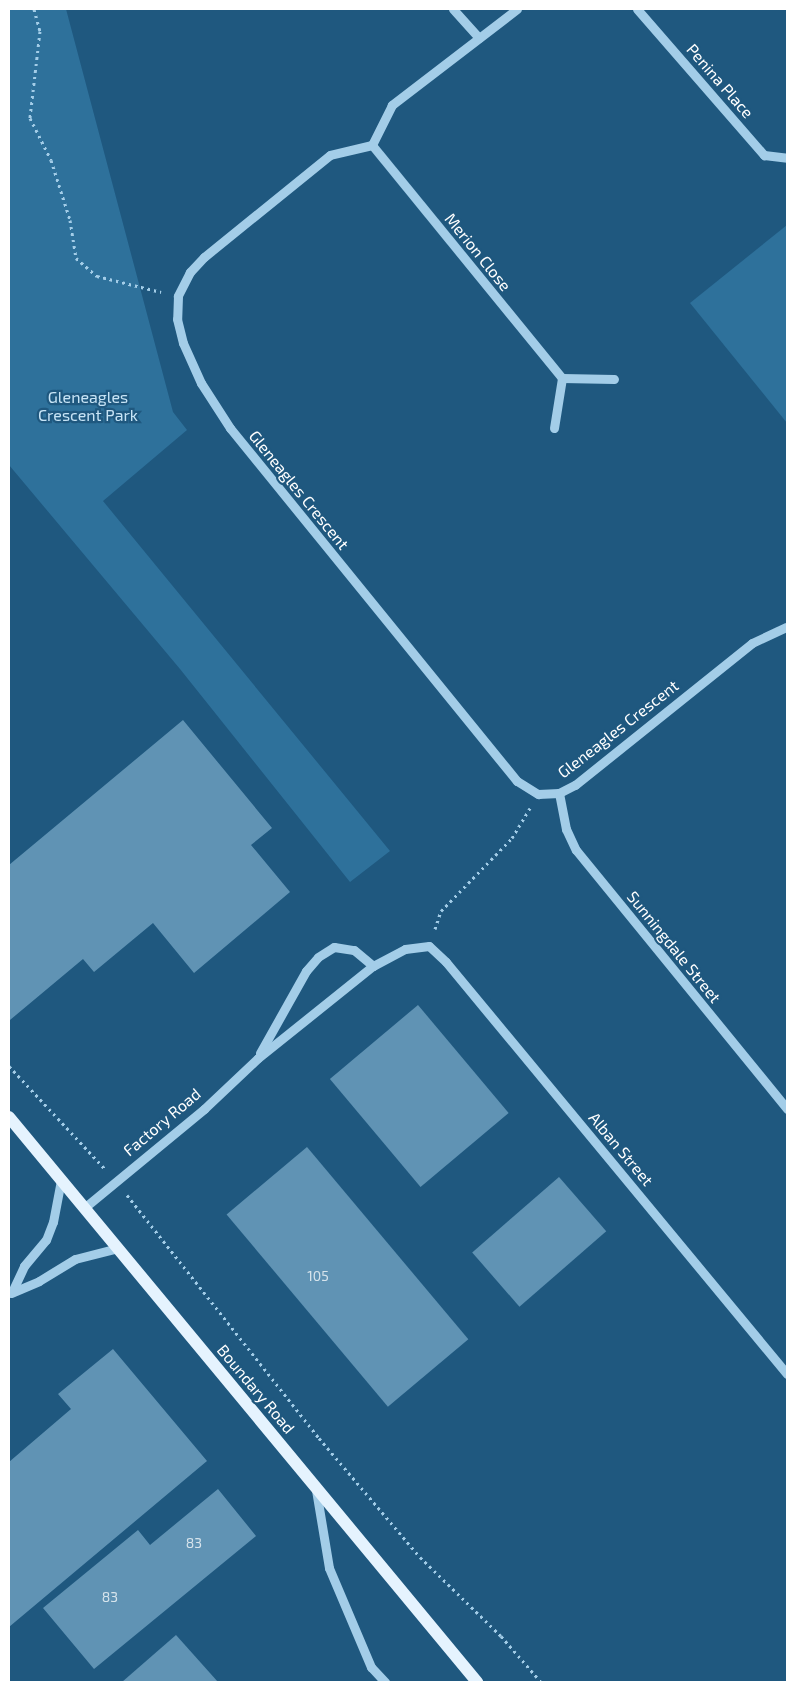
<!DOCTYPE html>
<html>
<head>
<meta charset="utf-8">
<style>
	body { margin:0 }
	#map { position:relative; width:796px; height:1691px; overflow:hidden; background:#1f587f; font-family:"Exo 2",sans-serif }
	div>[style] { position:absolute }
	.green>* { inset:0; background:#2e719b }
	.building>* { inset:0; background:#6093b4; transform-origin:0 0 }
	.path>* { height:3px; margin-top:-1.5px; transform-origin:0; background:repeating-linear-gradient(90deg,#a3cde8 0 2.5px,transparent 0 6.5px) }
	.minor>* { height:9px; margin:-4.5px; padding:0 4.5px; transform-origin:4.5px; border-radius:4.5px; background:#a3cde8 }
	.major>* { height:12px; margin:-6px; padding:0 6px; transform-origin:6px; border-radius:6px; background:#e5f3fe }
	span { translate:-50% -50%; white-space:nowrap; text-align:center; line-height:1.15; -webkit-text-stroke:4.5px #1f587f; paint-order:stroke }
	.number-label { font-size:14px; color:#d7e4ec }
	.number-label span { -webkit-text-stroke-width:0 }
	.street-label { font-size:16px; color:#fff }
	.park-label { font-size:16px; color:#c7e4f6 }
	.frame { position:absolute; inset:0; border:10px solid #fff; pointer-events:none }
</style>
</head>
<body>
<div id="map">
	<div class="green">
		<div style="clip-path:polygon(9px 9px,66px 9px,173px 412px,187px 430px,103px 501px,390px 851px,350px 882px,180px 669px,9px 465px)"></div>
		<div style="clip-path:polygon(787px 225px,787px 423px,690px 303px)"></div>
	</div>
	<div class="building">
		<div style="clip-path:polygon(183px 720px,272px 828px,251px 845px,290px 892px,194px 973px,153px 923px,94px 972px,83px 959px,10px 1020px,9px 865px)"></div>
		<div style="left:418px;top:1005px;width:141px;height:115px;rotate:50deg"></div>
		<div style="left:307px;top:1147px;width:251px;height:105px;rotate:50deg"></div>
		<div style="left:559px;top:1177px;width:72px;height:115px;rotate:49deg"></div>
		<div style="clip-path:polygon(113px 1349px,207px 1461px,9px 1627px,9px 1462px,71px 1409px,58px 1394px)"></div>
		<div style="clip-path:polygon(218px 1489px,256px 1536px,94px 1669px,43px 1608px,138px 1530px,150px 1545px)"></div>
		<div style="clip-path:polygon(176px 1635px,218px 1682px,122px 1682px)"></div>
	</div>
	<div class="path">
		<div style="left:34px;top:9px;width:23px;rotate:75deg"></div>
		<div style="left:40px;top:31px;width:88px;rotate:96.6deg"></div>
		<div style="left:30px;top:118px;width:47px;rotate:63.4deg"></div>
		<div style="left:51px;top:160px;width:63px;rotate:72.4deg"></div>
		<div style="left:70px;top:220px;width:38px;rotate:81deg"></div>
		<div style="left:76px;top:258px;width:28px;rotate:41deg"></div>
		<div style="left:97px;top:276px;width:66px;rotate:14deg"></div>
		<div style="left:435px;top:929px;width:19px;rotate:-72deg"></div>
		<div style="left:441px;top:911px;width:102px;rotate:-45.8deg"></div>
		<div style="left:512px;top:838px;width:35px;rotate:-59deg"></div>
		<div style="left:9px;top:1066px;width:141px;rotate:47deg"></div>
		<div style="left:127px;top:1195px;width:310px;rotate:51.7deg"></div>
		<div style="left:319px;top:1438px;width:156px;rotate:49.7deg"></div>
		<div style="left:420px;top:1557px;width:113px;rotate:44.3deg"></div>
		<div style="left:501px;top:1636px;width:61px;rotate:49deg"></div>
	</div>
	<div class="minor">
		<div style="left:453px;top:9px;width:39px;rotate:48deg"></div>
		<div style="left:517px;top:9px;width:158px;rotate:142.5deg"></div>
		<div style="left:392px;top:105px;width:45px;rotate:116.6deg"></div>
		<div style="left:372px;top:145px;width:43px;rotate:166.6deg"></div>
		<div style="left:330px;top:155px;width:162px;rotate:141deg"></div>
		<div style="left:204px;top:257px;width:21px;rotate:133deg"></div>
		<div style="left:190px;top:272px;width:27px;rotate:117deg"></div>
		<div style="left:178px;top:296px;width:23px;rotate:92deg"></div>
		<div style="left:177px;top:319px;width:25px;rotate:76deg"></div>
		<div style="left:183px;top:343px;width:44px;rotate:65.8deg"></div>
		<div style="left:201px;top:383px;width:54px;rotate:57.2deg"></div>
		<div style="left:230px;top:428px;width:455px;rotate:50.9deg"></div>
		<div style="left:517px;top:781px;width:25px;rotate:32deg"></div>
		<div style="left:538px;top:794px;width:21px;rotate:-3deg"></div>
		<div style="left:559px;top:793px;width:18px;rotate:-27deg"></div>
		<div style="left:575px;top:785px;width:227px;rotate:-38.7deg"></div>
		<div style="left:752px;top:643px;width:38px;rotate:-25deg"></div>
		<div style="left:637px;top:9px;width:194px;rotate:49deg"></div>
		<div style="left:764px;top:155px;width:23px;rotate:7deg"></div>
		<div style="left:372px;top:145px;width:301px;rotate:50.8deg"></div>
		<div style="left:554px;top:428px;width:51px;rotate:-80.9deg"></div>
		<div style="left:562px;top:378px;width:52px;rotate:1.1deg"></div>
		<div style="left:559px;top:793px;width:37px;rotate:79deg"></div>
		<div style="left:566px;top:829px;width:23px;rotate:65deg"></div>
		<div style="left:576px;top:850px;width:334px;rotate:50.8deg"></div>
		<div style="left:260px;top:1053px;width:94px;rotate:-60.7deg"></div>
		<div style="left:306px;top:971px;width:18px;rotate:-49deg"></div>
		<div style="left:318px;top:957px;width:19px;rotate:-32deg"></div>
		<div style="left:334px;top:947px;width:20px;rotate:9deg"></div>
		<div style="left:354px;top:950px;width:25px;rotate:40deg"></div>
		<div style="left:84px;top:1208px;width:156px;rotate:-39.5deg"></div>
		<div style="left:204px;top:1109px;width:74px;rotate:-43.4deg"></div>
		<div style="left:258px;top:1058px;width:147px;rotate:-38.7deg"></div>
		<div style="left:373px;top:966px;width:36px;rotate:-28deg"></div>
		<div style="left:405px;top:949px;width:24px;rotate:-7deg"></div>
		<div style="left:429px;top:946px;width:23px;rotate:43deg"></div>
		<div style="left:446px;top:962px;width:535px;rotate:50.39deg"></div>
		<div style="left:12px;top:1292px;width:29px;rotate:-65deg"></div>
		<div style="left:24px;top:1266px;width:34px;rotate:-50deg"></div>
		<div style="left:46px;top:1240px;width:19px;rotate:-69deg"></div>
		<div style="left:53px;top:1222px;width:43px;rotate:-79.2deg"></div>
		<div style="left:11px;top:1293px;width:30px;rotate:-23deg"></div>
		<div style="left:39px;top:1281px;width:42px;rotate:-31.4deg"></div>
		<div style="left:75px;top:1259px;width:44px;rotate:-14.3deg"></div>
		<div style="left:316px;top:1490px;width:79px;rotate:80.5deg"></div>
		<div style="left:329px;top:1568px;width:108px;rotate:67deg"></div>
		<div style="left:371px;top:1667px;width:21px;rotate:47deg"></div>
	</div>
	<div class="major">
		<div style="left:9px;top:1117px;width:734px;rotate:50.36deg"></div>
	</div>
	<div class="number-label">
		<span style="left:318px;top:1276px">105</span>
		<span style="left:194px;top:1543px">83</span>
		<span style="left:110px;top:1597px">83</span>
	</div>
	<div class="street-label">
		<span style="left:720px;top:81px;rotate:49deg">Penina Place</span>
		<span style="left:478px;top:252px;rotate:51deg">Merion Close</span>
		<span style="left:299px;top:490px;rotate:51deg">Gleneagles Crescent</span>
		<span style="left:618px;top:729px;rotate:-38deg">Gleneagles Crescent</span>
		<span style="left:674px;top:947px;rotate:51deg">Sunningdale Street</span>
		<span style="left:162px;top:1122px;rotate:-40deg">Factory Road</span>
		<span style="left:621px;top:1149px;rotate:50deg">Alban Street</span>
		<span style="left:256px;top:1389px;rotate:50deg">Boundary Road</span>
	</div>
	<div class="park-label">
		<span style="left:88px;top:406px">Gleneagles<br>Crescent Park</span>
	</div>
	<div class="frame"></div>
</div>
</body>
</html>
